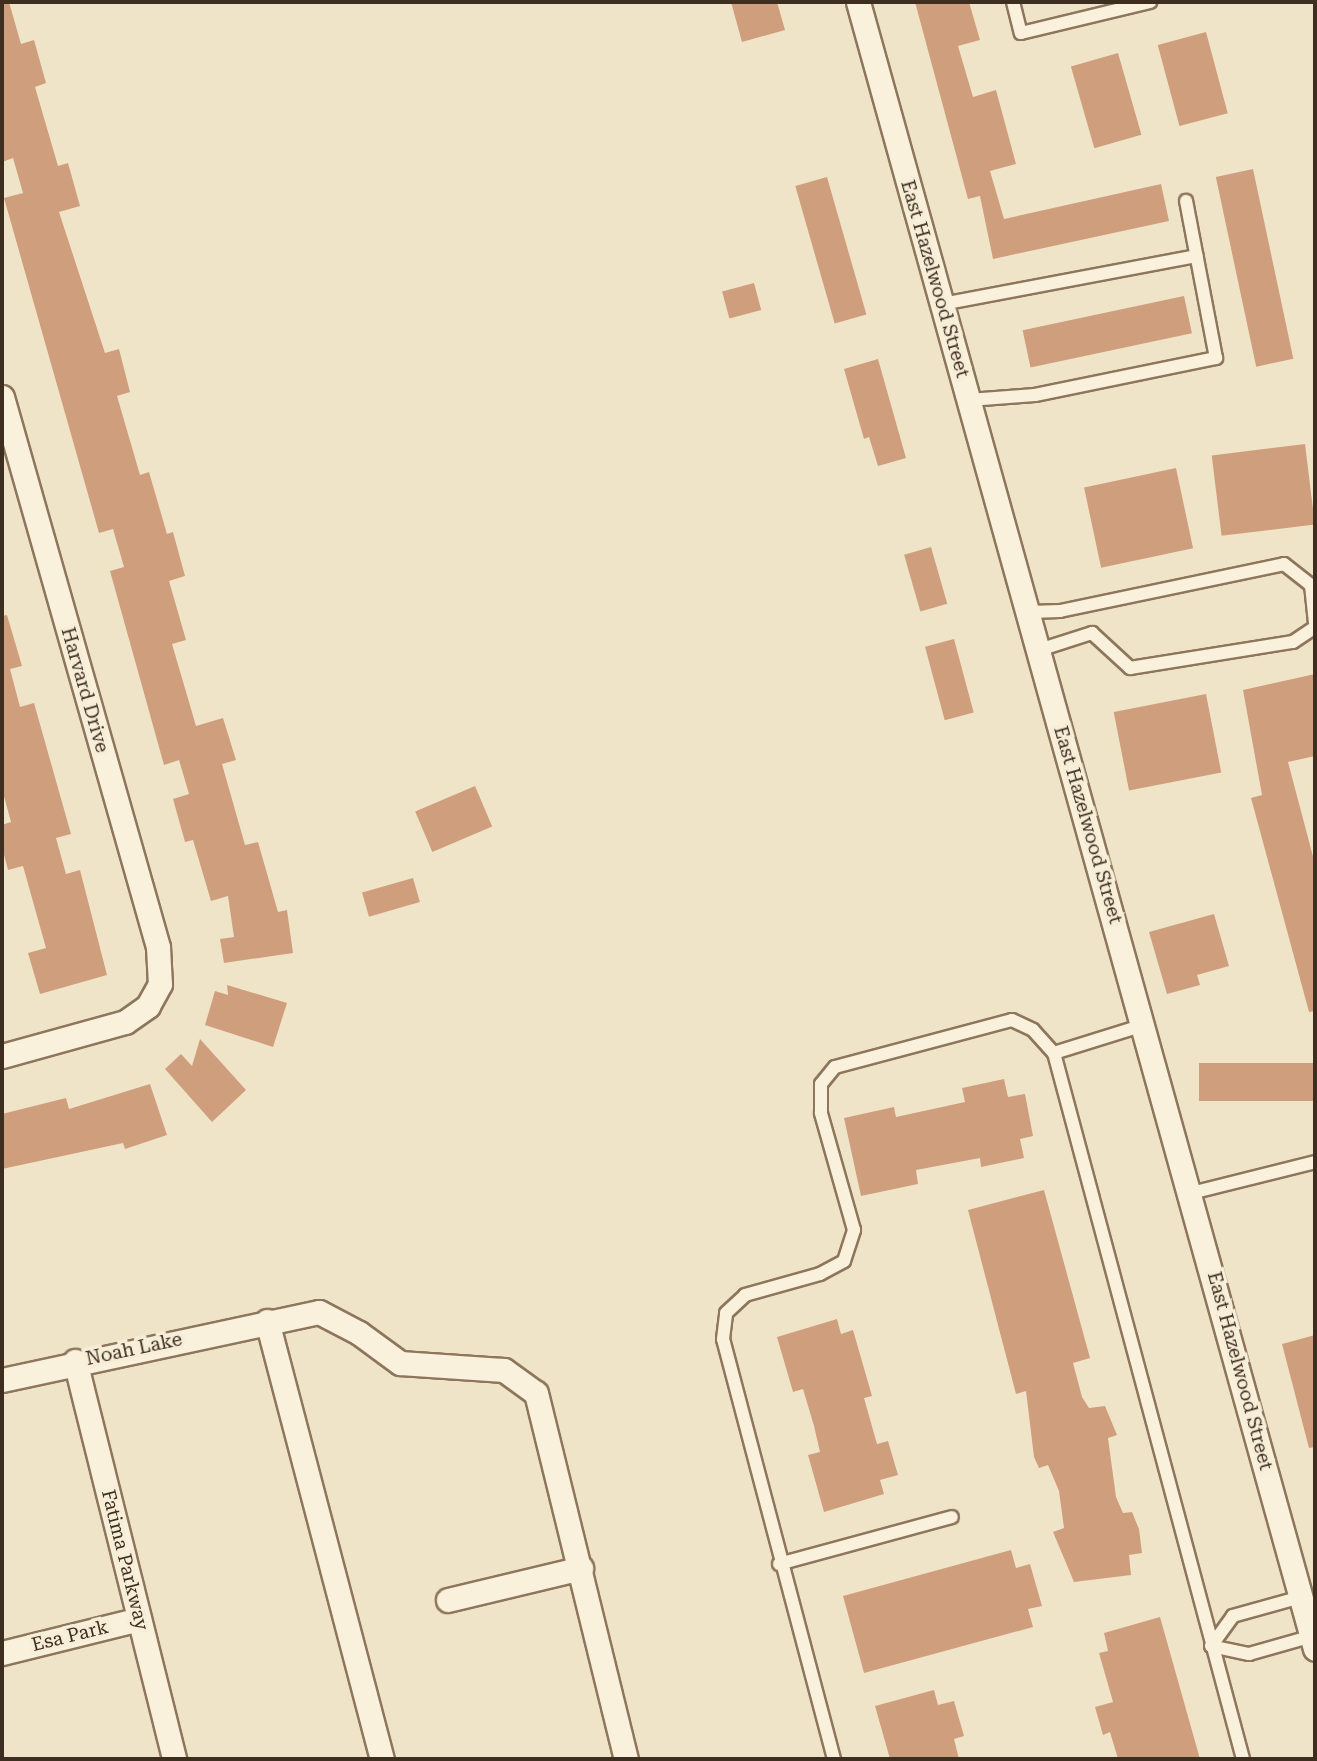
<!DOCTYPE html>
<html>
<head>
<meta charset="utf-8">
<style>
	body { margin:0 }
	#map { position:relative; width:1317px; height:1761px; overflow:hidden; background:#f0e4c8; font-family:"Roboto Serif",serif }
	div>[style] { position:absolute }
	.building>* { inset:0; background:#cf9f7d; transform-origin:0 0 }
	.roads { filter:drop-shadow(2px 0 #8d765c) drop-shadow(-2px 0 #8d765c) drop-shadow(0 2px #8d765c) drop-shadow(0 -2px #8d765c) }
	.service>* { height:12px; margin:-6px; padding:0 6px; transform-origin:6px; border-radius:6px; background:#faf1dc }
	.minor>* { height:23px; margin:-11.5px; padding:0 11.5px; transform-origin:11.5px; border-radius:11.5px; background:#faf1dc }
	span { translate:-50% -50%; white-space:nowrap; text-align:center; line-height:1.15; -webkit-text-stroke:7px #f7eed8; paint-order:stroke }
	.street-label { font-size:19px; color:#3d2e20 }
	.frame { position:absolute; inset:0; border:4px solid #3d2e20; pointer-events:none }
</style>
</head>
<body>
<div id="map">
	<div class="building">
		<div style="clip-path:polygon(2px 2px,9px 2px,21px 44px,34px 40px,46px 83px,35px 87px,58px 166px,68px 163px,80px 206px,59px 212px,105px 353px,119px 349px,130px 392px,117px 396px,140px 475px,149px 472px,167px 534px,173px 532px,185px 576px,169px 581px,186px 640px,172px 644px,196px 726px,223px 718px,236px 760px,222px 764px,245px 845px,258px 842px,278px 912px,287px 910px,293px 953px,224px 963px,220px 939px,234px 937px,228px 896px,211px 901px,193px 840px,185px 842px,173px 799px,189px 794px,179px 760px,164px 765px,110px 571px,124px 567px,113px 529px,99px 533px,4px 198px,23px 193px,13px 158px,2px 162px)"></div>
		<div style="clip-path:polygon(731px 2px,777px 2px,785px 30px,742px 42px)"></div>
		<div style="clip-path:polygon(915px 2px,969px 2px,980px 40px,958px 46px,973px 97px,996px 90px,1016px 164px,990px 171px,1004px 219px,1161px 184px,1169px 221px,993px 259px,980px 196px,968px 199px)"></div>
		<div style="left:1206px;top:32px;width:84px;height:50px;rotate:75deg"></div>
		<div style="left:1118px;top:53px;width:85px;height:49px;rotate:74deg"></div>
		<div style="left:1253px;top:169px;width:194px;height:38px;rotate:78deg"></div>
		<div style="left:827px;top:177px;width:143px;height:33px;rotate:74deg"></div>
		<div style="left:754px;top:283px;width:28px;height:33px;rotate:75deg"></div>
		<div style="left:1184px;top:296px;width:38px;height:165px;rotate:78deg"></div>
		<div style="clip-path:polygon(878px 359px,906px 458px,878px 466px,869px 437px,864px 439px,844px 369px)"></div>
		<div style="left:1305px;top:444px;width:81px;height:94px;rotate:83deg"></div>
		<div style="left:1176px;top:468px;width:82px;height:94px;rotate:78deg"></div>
		<div style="left:931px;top:547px;width:59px;height:28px;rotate:74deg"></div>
		<div style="clip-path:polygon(7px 615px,22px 666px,10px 669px,20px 707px,34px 703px,71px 834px,56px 838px,66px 874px,80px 870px,107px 975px,40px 994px,28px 953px,46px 948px,23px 866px,8px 870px,2px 847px,2px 825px,11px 822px,2px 789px,2px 616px)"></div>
		<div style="left:954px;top:639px;width:76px;height:30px;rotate:75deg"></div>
		<div style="clip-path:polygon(1315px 674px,1315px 756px,1288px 762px,1315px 864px,1315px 1011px,1309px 1012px,1251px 798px,1262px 795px,1243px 690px)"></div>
		<div style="left:1206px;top:694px;width:80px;height:94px;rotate:79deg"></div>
		<div style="left:475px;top:786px;width:44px;height:65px;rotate:67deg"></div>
		<div style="left:413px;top:878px;width:25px;height:53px;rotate:74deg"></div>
		<div style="clip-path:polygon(1214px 914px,1229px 966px,1197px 975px,1200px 985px,1167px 994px,1149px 932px)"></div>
		<div style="clip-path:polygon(227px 985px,287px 1003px,273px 1047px,205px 1025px,215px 991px,228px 995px)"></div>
		<div style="clip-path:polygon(200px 1039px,246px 1090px,212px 1122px,165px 1069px,181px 1054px,192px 1066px)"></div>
		<div style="left:1315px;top:1063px;width:38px;height:116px;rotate:90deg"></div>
		<div style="clip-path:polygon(1004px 1079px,1008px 1097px,1025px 1094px,1033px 1136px,1020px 1139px,1024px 1158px,981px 1167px,980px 1158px,916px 1170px,918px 1184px,861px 1196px,844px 1118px,894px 1107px,896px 1117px,965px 1102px,962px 1088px)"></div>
		<div style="clip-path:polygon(150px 1084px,167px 1135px,125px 1149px,123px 1143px,2px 1169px,2px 1114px,66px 1098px,69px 1109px)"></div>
		<div style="clip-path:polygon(1044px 1190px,1090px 1358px,1073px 1363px,1082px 1397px,1089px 1408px,1105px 1406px,1117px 1435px,1108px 1438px,1116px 1497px,1123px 1513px,1132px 1512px,1139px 1529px,1142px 1553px,1129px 1555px,1131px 1575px,1074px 1582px,1053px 1532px,1064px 1528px,1059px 1491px,1048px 1465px,1039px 1468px,1034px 1457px,1026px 1391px,1016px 1394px,968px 1210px)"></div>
		<div style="clip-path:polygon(837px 1319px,841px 1334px,853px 1330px,872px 1396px,864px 1398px,877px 1444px,888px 1441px,898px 1475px,880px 1480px,884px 1494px,824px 1512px,808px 1455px,820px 1452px,814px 1426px,803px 1389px,793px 1392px,777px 1337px)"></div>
		<div style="clip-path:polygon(1315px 1335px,1315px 1447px,1309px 1448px,1282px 1344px)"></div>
		<div style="clip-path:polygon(1011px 1550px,1016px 1568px,1030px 1564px,1042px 1606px,1028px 1609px,1033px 1627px,864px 1673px,843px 1596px)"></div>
		<div style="clip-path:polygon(1160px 1617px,1200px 1759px,1118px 1759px,1110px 1732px,1103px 1735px,1095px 1707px,1113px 1702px,1099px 1653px,1108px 1651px,1104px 1633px)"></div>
		<div style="clip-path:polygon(934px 1690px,938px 1705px,954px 1701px,964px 1736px,954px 1739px,959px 1759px,890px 1759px,875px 1706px)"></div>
	</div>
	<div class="roads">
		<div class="service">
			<div style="left:1013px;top:2px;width:32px;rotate:76deg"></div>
			<div style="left:1021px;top:33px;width:133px;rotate:-13.5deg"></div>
			<div style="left:942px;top:304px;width:259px;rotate:-10.7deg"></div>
			<div style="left:969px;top:400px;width:66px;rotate:-4.3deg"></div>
			<div style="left:1035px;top:395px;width:185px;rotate:-11.6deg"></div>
			<div style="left:1216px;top:358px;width:160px;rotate:-100.8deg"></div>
			<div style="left:1029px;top:612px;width:31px;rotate:-2deg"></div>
			<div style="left:1060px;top:611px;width:229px;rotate:-11.8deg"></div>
			<div style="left:1284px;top:564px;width:34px;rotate:38deg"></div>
			<div style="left:1311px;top:585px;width:37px;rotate:84deg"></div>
			<div style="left:1039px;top:650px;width:56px;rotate:-17.8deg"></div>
			<div style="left:1092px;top:633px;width:52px;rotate:42.6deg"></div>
			<div style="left:1130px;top:668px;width:165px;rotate:-9.1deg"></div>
			<div style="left:1293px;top:642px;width:27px;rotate:-34deg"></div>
			<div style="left:1054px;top:1053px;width:94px;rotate:-17.3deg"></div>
			<div style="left:1191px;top:1193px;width:128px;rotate:-14deg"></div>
			<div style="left:779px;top:1564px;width:179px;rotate:-15.2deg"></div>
			<div style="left:1301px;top:1597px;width:71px;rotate:164.4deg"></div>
			<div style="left:1233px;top:1616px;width:37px;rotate:126deg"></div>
			<div style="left:1211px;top:1646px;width:39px;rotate:12deg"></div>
			<div style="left:1249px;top:1654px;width:66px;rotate:-15.9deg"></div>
			<div style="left:834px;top:1759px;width:434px;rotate:-104.8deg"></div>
			<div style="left:723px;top:1339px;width:26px;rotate:-83deg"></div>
			<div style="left:726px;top:1313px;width:26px;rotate:-43deg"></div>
			<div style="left:745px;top:1295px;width:78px;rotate:-15.6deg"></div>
			<div style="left:820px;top:1274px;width:27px;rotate:-28deg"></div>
			<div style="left:844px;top:1261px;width:33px;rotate:-72deg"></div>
			<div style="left:854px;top:1230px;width:122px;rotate:-105.8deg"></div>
			<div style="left:821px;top:1113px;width:29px;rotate:-90deg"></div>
			<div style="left:821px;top:1084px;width:22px;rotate:-51deg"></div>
			<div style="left:835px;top:1067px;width:183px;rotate:-14.9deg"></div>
			<div style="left:1012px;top:1020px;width:23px;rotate:25deg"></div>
			<div style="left:1033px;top:1030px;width:31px;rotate:48deg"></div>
			<div style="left:1054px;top:1053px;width:731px;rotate:75.01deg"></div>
		</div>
		<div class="minor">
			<div style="left:858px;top:2px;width:1709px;rotate:74.49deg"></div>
			<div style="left:2px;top:397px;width:572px;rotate:74.16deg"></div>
			<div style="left:158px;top:947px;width:37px;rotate:87deg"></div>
			<div style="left:160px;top:984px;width:25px;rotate:119deg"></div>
			<div style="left:148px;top:1006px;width:28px;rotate:145deg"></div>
			<div style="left:125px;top:1022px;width:128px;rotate:164.5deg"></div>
			<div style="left:267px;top:1321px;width:453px;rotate:75.3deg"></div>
			<div style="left:75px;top:1361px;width:410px;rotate:76deg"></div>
			<div style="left:2px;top:1380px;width:324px;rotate:-12.1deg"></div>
			<div style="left:319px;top:1312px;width:45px;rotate:27.7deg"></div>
			<div style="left:359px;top:1333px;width:51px;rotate:36.2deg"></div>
			<div style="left:400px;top:1363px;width:104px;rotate:3.9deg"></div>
			<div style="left:504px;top:1370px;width:39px;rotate:36deg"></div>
			<div style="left:536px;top:1393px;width:377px;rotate:76.2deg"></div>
			<div style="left:448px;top:1600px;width:137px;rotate:-13.5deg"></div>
			<div style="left:2px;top:1653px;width:141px;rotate:-13.9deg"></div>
		</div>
	</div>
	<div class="street-label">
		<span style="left:935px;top:279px;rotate:74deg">East Hazelwood Street</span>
		<span style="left:85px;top:690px;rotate:74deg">Harvard Drive</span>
		<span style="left:1088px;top:825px;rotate:74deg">East Hazelwood Street</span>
		<span style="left:134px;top:1349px;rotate:-12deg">Noah Lake</span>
		<span style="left:1240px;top:1371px;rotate:75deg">East Hazelwood Street</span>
		<span style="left:125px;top:1560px;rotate:76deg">Fatima Parkway</span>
		<span style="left:70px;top:1636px;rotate:-14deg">Esa Park</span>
	</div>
	<div class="frame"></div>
</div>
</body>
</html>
